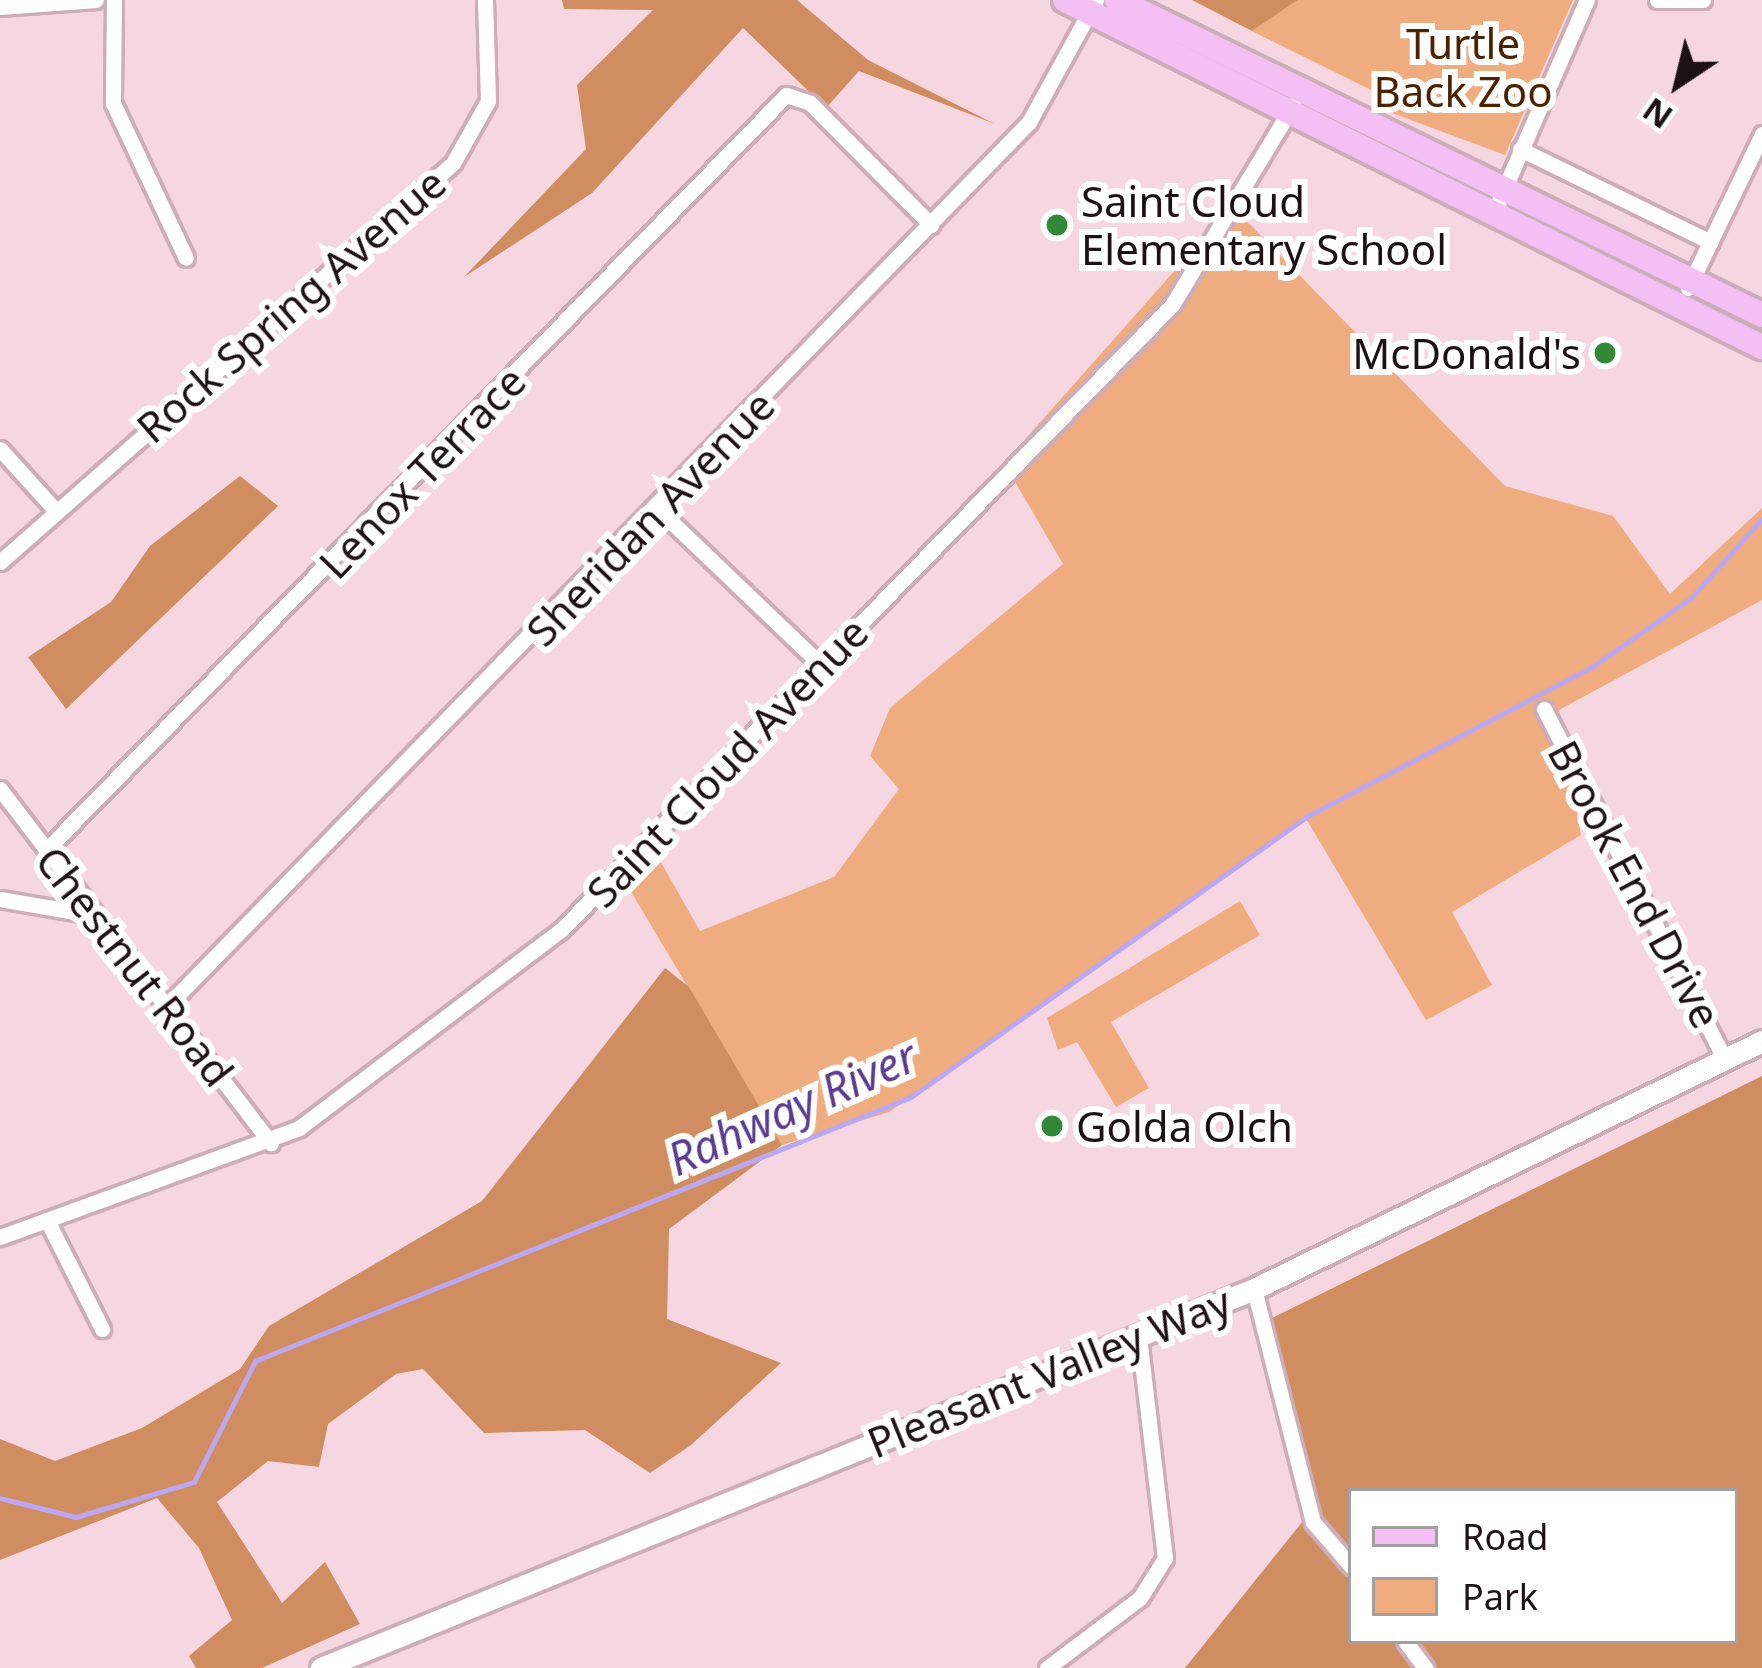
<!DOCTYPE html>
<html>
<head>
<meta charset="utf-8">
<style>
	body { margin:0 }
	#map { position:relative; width:1762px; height:1668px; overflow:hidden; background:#f6d6e0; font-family:"Noto Sans",sans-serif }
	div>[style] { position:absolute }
	.green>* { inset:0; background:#efad7f }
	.forest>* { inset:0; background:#d08d5f }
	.stream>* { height:4.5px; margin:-2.25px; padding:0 2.25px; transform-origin:2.25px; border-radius:2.25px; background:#bba8f0 }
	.roads { filter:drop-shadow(3px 0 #ccadb8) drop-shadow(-3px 0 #ccadb8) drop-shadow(0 3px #ccadb8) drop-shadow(0 -3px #ccadb8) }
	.street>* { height:15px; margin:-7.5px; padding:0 7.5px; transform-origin:7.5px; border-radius:7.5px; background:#fff }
	.secondary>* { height:21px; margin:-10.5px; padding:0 10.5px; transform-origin:10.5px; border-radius:10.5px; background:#fff }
	.primary>* { height:24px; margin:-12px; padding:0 12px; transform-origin:12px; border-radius:12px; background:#f4bff5 }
	.dots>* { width:33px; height:33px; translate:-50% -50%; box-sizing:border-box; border:6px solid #fff; border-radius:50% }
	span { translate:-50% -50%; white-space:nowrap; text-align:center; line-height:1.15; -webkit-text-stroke:12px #fff; paint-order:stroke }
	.park-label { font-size:42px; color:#4d2200 }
	.poi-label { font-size:42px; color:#1c1215 }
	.left { translate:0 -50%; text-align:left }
	.right { translate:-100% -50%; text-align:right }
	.street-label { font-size:42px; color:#1c1215 }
	.water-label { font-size:45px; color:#593c90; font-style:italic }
	.legend { position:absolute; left:1348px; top:1488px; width:390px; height:156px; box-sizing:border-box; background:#fff; border:3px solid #a4a0a1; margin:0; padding:15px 21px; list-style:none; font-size:36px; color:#1c1215 }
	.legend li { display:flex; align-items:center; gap:24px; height:60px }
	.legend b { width:60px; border:3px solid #a4a0a1 }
	.north { position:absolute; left:1618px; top:24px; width:120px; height:120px; -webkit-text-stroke:9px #fff; paint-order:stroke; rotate:215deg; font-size:33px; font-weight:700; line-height:48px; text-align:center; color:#1c1215 }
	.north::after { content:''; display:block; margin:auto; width:42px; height:54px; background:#1c1215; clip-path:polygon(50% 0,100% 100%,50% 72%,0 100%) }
</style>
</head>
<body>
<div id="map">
	<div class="green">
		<div style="clip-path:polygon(1298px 0,1573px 0,1505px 155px,1376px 107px,1371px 90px,1252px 31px)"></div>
		<div style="clip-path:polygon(1232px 206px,1505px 486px,1613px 516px,1670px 594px,1762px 508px,1762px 600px,1559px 710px,1581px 835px,1452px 912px,1492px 985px,1426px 1020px,1305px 817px,889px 1112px,782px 1145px,624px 880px,654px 850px,700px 931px,834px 877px,899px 789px,870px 756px,890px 708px,1063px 564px,1004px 463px)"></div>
		<div style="clip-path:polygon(1240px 901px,1260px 935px,1111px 1022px,1149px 1088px,1116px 1107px,1077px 1042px,1058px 1050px,1047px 1018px)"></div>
	</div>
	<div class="forest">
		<div style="clip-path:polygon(562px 0,797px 0,868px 60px,995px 124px,859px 71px,826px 108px,743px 28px,592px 193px,464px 277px,586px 149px,577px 85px,653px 10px,564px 9px)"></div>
		<div style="clip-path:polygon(1192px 0,1298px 0,1252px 31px)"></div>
		<div style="clip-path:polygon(240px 476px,278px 506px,66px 709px,28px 657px,111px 602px,150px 546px)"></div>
		<div style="clip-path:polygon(665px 968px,689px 987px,782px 1145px,669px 1229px,667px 1319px,781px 1363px,691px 1445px,650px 1473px,585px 1430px,484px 1433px,423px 1369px,396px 1374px,328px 1424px,319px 1467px,268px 1461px,217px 1502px,282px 1603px,325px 1562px,360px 1624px,262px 1668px,196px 1668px,189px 1656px,232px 1620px,199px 1548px,157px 1498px,0 1560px,0 1439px,55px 1461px,142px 1428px,240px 1369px,269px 1326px,482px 1201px)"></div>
		<div style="clip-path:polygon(evenodd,1762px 1076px,1762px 1668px,1185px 1668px,1307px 1516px,1272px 1318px,1762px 1076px,1351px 1491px,1735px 1491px,1735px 1641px,1351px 1641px,1351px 1491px)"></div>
	</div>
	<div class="stream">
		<div style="left:0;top:1498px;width:78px;rotate:14deg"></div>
		<div style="left:76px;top:1517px;width:123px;rotate:-16.5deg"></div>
		<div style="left:194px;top:1482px;width:136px;rotate:-63.2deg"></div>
		<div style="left:255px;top:1361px;width:707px;rotate:-21.92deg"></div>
		<div style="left:911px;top:1097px;width:484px;rotate:-35.3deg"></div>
		<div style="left:1306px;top:817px;width:323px;rotate:-27.7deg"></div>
		<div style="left:1592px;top:667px;width:121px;rotate:-34.9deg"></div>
		<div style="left:1691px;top:598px;width:106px;rotate:-48.1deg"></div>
	</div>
	<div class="roads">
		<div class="street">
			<div style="left:114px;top:0;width:103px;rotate:90.6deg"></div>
			<div style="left:113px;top:103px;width:171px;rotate:64.8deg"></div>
			<div style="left:1657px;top:0;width:46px"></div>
			<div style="left:0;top:7px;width:96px;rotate:-4.2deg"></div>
			<div style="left:1520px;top:149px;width:212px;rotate:26deg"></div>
			<div style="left:1492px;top:217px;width:237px;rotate:-66.4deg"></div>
			<div style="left:1688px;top:288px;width:171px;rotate:-64.3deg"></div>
			<div style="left:0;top:449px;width:85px;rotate:47.9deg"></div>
			<div style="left:659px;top:510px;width:226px;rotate:43.7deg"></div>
			<div style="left:0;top:562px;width:604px;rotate:-41.37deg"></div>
			<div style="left:453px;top:163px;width:71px;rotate:-60.6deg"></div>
			<div style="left:488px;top:101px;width:101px;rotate:-91.7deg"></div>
			<div style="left:1544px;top:709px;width:394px;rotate:62.7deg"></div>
			<div style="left:0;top:789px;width:446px;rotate:52.6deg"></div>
			<div style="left:46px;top:850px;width:1057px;rotate:-45.57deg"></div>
			<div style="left:786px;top:95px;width:25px;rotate:18deg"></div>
			<div style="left:810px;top:103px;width:172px;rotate:45.2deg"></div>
			<div style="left:0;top:899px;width:94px;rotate:9.8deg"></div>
			<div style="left:167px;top:1006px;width:1235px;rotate:-45.72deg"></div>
			<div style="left:1029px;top:122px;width:139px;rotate:-61.2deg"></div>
			<div style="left:48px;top:1222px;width:120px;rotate:63.2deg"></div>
			<div style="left:0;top:1237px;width:318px;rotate:-20deg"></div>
			<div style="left:299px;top:1128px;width:328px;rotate:-37.1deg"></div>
			<div style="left:561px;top:930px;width:874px;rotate:-45.65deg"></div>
			<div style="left:1172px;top:305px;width:234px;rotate:-58.8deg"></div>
			<div style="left:1254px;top:1289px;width:240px;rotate:75.8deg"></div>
			<div style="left:1313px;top:1522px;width:58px;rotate:49.2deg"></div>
			<div style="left:1405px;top:1641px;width:34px;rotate:53deg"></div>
			<div style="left:1047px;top:1668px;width:116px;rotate:-37deg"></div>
			<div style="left:1140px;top:1598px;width:47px;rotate:-58deg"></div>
			<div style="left:1165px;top:1558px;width:225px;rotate:-96.7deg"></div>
		</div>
		<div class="secondary">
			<div style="left:321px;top:1668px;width:1007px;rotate:-22.11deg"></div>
			<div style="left:1254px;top:1289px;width:565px;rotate:-26.02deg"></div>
		</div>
		<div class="primary">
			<div style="left:1065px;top:0;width:779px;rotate:26.47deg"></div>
			<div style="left:1117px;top:0;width:718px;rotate:26.03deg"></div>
		</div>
	</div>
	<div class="dots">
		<div style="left:1057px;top:225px;background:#318938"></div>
		<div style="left:1605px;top:353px;background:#318938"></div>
		<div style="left:1052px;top:1126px;background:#318938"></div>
	</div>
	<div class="park-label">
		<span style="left:1463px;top:67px">Turtle<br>Back Zoo</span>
	</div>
	<div class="poi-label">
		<span class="left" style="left:1081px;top:225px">Saint Cloud<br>Elementary School</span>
		<span class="right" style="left:1581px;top:353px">McDonald's</span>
		<span class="left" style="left:1076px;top:1126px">Golda Olch</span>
	</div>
	<div class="street-label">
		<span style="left:291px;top:305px;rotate:-41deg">Rock Spring Avenue</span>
		<span style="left:422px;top:472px;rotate:-46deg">Lenox Terrace</span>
		<span style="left:650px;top:518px;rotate:-46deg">Sheridan Avenue</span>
		<span style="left:727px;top:762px;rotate:-46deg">Saint Cloud Avenue</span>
		<span style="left:1635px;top:884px;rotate:62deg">Brook End Drive</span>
		<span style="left:135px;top:966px;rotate:52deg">Chestnut Road</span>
		<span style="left:1049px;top:1372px;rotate:-22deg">Pleasant Valley Way</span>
	</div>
	<div class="water-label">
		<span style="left:792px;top:1107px;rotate:-24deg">Rahway River</span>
	</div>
	<ul class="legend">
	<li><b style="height:15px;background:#f4bff5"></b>Road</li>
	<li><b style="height:33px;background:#efad7f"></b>Park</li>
	</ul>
	<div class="north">N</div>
</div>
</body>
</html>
